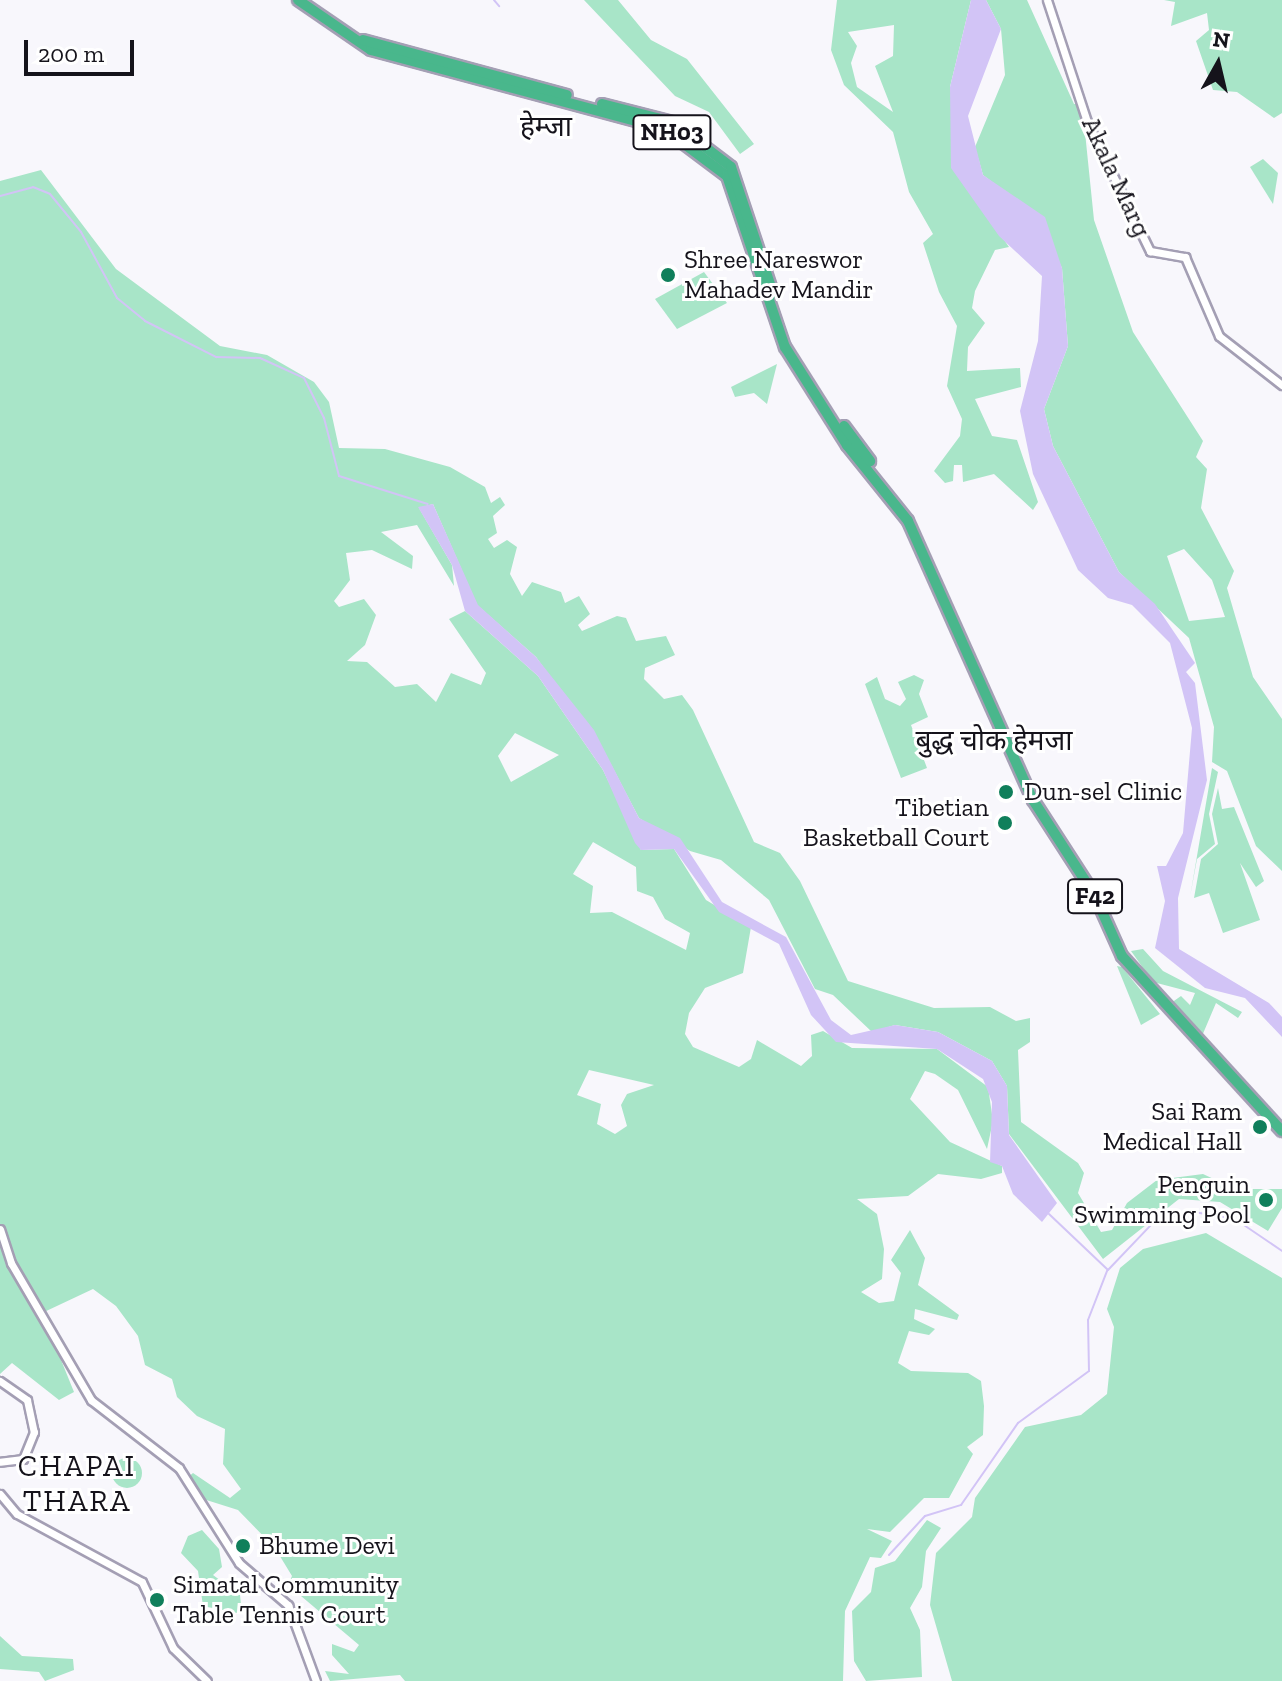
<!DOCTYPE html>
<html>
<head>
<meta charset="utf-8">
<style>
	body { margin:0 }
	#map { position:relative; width:1282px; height:1681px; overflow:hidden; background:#f8f7fc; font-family:"Zilla Slab","Noto Sans Devanagari",serif }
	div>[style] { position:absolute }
	.green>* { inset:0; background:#a8e5c8 }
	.round { border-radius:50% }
	.water>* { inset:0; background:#d2c4f6 }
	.stream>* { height:2px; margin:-1px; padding:0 1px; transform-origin:1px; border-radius:1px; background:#d2c4f6 }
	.roads { filter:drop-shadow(2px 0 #a49fb4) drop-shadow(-2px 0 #a49fb4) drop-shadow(0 2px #a49fb4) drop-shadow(0 -2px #a49fb4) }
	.secondary>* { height:7px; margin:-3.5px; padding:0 3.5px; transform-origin:3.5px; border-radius:3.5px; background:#fff }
	.highway>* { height:10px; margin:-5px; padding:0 5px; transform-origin:5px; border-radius:5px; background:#49b78c }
	.dots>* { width:22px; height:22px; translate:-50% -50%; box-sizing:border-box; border:4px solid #fff; border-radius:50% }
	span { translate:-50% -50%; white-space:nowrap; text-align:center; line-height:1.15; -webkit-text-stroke:6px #fff; paint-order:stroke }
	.shield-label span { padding:2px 6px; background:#fff; border:2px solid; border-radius:6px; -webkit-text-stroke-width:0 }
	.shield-label { font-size:24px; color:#15131b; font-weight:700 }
	.street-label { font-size:26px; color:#15131b }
	.poi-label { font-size:26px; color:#15131b }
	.left { translate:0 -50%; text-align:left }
	.right { translate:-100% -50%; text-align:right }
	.neighbourhood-label { font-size:28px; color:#15131b }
	.quarter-label { font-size:30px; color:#15131b; letter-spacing:2px }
	.north { position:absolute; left:1178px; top:24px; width:80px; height:80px; -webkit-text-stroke:6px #fff; paint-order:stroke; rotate:8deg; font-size:22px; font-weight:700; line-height:32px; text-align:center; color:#15131b }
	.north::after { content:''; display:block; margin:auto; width:28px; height:36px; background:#15131b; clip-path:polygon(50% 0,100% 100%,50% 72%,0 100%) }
	.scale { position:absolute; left:24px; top:40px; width:110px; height:36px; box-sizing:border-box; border:4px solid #15131b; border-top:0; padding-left:10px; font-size:24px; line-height:28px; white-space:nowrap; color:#15131b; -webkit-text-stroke:6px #fff; paint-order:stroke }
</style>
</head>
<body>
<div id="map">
	<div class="green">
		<div style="clip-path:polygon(584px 0,618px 0,651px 40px,687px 59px,754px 144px,740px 154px,709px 112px,675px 96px)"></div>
		<div style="clip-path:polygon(evenodd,837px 0,971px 0,950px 87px,971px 192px,1009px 247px,995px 250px,975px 291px,972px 308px,985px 323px,968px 347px,967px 371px,1020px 368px,1021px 387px,975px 399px,992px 436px,1017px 440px,1038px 502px,1033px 510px,994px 474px,963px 482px,962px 465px,954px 465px,953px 481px,945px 483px,934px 471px,960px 436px,962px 419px,947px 386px,957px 326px,939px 292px,923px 243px,933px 234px,909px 192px,893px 132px,844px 85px,831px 50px,837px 0,894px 25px,893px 56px,875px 66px,893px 112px,857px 87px,851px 63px,857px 46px,848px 32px,894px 25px)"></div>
		<div style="clip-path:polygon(evenodd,986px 0,1027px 0,1074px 104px,1082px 103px,1094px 220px,1133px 332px,1203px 441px,1196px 457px,1207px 469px,1201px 508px,1234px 571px,1227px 588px,1253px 677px,1282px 719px,1282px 871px,1256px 846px,1227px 771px,1212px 762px,1214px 727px,1189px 638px,1119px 572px,1053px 446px,1044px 409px,1068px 346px,1062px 268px,1034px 214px,983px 175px,975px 147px,1005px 75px,1001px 29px,986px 0,1184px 549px,1212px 580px,1225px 617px,1189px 621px,1167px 556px,1184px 549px)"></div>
		<div style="clip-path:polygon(1164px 0,1282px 0,1282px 113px,1274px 118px,1237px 92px,1213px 90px,1196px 41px,1209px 30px,1207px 13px,1171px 26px,1175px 2px)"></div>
		<div style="clip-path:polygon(1263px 159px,1278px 173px,1273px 204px,1250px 167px)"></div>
		<div style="clip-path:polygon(evenodd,41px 170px,116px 269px,220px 346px,267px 355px,314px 382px,329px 402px,339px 448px,385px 449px,450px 467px,485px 487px,491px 503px,500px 497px,505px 505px,493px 516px,497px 533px,488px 539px,494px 548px,507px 540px,517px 547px,510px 574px,522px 596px,532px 582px,561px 592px,565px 603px,579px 596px,590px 614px,578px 625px,582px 631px,617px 616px,626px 618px,636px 641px,666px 636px,675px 655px,645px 668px,644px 679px,664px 699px,682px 695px,693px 710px,754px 842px,780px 853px,800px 881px,848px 981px,934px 1008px,990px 1007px,1016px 1021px,1030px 1018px,1030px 1042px,1018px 1050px,1021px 1122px,1078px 1163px,1084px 1173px,1078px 1193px,1101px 1232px,1112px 1230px,1127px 1203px,1157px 1180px,1203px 1174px,1235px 1189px,1282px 1189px,1282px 1208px,1268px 1231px,1220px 1202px,1179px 1199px,1103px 1259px,1009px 1134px,1007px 1086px,992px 1061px,938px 1032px,895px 1025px,872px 1032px,833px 995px,815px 989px,769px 900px,721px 860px,690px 851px,639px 818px,605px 753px,536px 657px,477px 605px,433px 504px,419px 508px,452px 565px,454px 586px,417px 525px,381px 532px,413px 556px,412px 569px,372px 550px,346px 553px,350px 580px,334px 601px,339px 607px,364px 599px,376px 615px,365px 645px,347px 661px,367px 662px,395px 687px,417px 684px,436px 702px,451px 673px,481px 685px,486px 673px,449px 619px,465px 611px,538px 676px,603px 770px,641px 850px,674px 849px,706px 900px,751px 927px,743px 973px,705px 988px,689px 1013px,685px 1034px,693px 1047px,739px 1067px,751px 1059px,757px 1040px,801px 1066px,812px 1056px,811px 1035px,823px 1031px,852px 1048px,937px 1049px,988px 1087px,993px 1121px,987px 1149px,958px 1090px,935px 1074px,925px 1071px,910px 1099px,950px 1142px,1002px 1166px,1002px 1173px,981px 1179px,938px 1174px,908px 1196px,857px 1199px,877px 1214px,884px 1249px,882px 1279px,861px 1292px,879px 1303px,894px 1301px,901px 1273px,891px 1260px,910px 1230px,925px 1258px,918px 1285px,959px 1315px,957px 1320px,915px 1309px,914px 1319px,935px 1329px,929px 1335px,909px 1331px,898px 1363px,911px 1371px,968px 1373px,981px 1381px,984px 1406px,983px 1435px,967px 1447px,973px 1454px,949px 1498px,924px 1498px,890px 1532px,867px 1529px,892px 1541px,881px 1558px,870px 1557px,845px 1611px,843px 1681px,405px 1681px,400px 1675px,330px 1681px,325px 1671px,349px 1674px,332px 1655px,332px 1644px,354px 1652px,359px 1645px,288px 1585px,292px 1576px,275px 1548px,238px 1510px,200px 1498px,187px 1478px,193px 1473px,230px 1498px,241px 1489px,223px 1464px,225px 1429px,197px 1416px,177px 1397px,172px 1379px,145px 1365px,138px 1336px,116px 1306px,93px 1289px,42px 1313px,74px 1392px,59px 1400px,12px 1363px,0 1374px,0 181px,41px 170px,515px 733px,559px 755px,511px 782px,498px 756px,515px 733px,41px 170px,593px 842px,636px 867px,637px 891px,653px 897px,665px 919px,690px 933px,686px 950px,612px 912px,590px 913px,593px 886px,573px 874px,593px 842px,41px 170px,589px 1070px,654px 1085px,627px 1094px,621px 1105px,627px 1126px,615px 1134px,597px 1124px,601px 1104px,577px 1095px,589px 1070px)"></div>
		<div style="clip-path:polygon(704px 272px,727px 303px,677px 329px,655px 299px)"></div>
		<div style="clip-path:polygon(777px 364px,767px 404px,754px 393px,735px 397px,731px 387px)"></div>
		<div style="clip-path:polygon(914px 675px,924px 680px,919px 694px,928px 717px,911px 725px,927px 768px,901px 778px,865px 684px,877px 677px,885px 699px,900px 706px,906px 699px,898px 682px)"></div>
		<div style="clip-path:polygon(1212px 768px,1218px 772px,1209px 814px,1215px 844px,1197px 859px,1190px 897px)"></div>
		<div style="clip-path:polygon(1218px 788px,1222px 809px,1234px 807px,1264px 881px,1256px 887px,1240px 863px,1260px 920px,1223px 933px,1209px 893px,1194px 898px,1201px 859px,1218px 844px,1212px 814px)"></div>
		<div style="clip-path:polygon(1143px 949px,1163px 971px,1242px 1012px,1238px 1018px,1216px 1003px,1202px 1036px,1171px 1003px,1181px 996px,1190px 1005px,1195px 993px,1153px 982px,1131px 951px)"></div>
		<div style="clip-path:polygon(1117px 966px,1122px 967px,1160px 1014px,1141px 1025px)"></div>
		<div style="clip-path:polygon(1206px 1233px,1282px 1278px,1282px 1681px,952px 1681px,930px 1605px,936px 1553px,972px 1517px,975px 1498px,1025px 1427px,1081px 1415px,1107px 1394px,1114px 1327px,1107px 1309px,1120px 1268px,1143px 1249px)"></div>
		<div class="round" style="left:112px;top:1458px;width:30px;height:30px"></div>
		<div style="clip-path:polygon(927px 1520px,941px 1528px,926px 1551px,922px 1587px,910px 1608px,920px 1630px,922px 1677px,866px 1681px,854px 1661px,852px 1611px,871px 1592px,875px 1568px,895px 1561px)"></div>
		<div style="clip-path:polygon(202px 1530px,219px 1549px,222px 1567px,213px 1575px,240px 1595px,242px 1614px,203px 1606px,198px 1571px,181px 1553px,188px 1536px)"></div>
		<div style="clip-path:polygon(0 1636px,22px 1656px,73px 1659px,74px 1670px,45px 1681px,39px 1672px,0 1669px)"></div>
	</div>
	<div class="water">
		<div style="clip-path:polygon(971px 0,986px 0,1001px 29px,968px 116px,983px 175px,1045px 217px,1062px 268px,1068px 346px,1044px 409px,1053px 446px,1119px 572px,1155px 604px,1195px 663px,1186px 672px,1195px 683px,1207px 780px,1178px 898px,1179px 949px,1269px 1003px,1282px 1017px,1282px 1037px,1245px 998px,1205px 988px,1155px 948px,1165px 901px,1157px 866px,1166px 866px,1183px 833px,1192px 728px,1170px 643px,1132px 605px,1108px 598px,1078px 570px,1033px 474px,1020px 411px,1038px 341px,1042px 276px,999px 236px,951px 168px,950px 87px)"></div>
		<div style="clip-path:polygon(433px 504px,478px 605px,536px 657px,594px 730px,639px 818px,680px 838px,722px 902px,786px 937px,831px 1020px,851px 1035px,895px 1025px,938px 1032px,992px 1061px,1007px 1086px,1009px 1135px,1057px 1203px,1042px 1222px,1013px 1194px,1002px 1166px,990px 1162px,992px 1102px,983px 1079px,937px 1049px,836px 1042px,811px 1015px,779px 944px,719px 912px,674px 849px,641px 850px,635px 843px,603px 770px,538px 676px,465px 611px,452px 565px,418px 507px)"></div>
	</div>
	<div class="stream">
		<div style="left:494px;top:0;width:8px;rotate:50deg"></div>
		<div style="left:0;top:196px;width:34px;rotate:-15deg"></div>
		<div style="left:33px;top:187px;width:18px;rotate:22deg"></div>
		<div style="left:50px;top:194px;width:49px;rotate:50.8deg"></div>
		<div style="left:81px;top:232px;width:75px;rotate:61.4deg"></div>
		<div style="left:117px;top:298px;width:36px;rotate:39deg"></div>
		<div style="left:145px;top:321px;width:80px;rotate:26.9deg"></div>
		<div style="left:216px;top:357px;width:44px;rotate:1.3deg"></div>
		<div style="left:260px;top:358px;width:48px;rotate:24.4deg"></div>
		<div style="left:304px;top:378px;width:45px;rotate:63.4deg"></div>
		<div style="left:324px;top:418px;width:60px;rotate:75.5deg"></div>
		<div style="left:339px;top:476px;width:93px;rotate:17.5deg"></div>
		<div style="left:1049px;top:1214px;width:81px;rotate:43.5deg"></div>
		<div style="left:1108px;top:1270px;width:62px;rotate:-46.3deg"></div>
		<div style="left:1151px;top:1225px;width:40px;rotate:-21deg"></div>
		<div style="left:1188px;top:1211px;width:48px;rotate:9.7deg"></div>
		<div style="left:1235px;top:1219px;width:57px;rotate:34.2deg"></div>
		<div style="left:889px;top:1555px;width:53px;rotate:-47.3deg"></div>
		<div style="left:925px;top:1516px;width:38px;rotate:-17deg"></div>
		<div style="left:961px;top:1505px;width:100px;rotate:-55.2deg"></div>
		<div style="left:1018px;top:1423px;width:88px;rotate:-36.2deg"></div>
		<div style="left:1089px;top:1371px;width:51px;rotate:-91.1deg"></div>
		<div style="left:1088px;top:1320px;width:53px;rotate:-68.8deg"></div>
	</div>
	<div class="roads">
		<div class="secondary">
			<div style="left:1047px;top:0;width:128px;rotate:71.8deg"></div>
			<div style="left:1087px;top:122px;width:144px;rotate:64deg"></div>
			<div style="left:1150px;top:251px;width:36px;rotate:10deg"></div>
			<div style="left:1185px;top:257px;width:86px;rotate:66.7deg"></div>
			<div style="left:1219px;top:336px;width:80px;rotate:37.9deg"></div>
			<div style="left:0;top:1229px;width:36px;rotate:72deg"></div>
			<div style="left:11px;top:1263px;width:159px;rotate:59.7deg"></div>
			<div style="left:91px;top:1400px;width:111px;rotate:37.7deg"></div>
			<div style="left:179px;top:1468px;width:112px;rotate:57.7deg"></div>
			<div style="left:239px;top:1563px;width:65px;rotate:40.6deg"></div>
			<div style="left:288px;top:1605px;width:81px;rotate:69.8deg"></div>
			<div style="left:0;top:1381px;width:33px;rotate:35deg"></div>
			<div style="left:27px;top:1400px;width:33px;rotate:78deg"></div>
			<div style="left:34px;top:1432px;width:29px;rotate:112deg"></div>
			<div style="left:23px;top:1459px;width:23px;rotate:173deg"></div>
			<div style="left:0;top:1494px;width:26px;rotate:50deg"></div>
			<div style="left:17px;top:1514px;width:142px;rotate:28.5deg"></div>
			<div style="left:142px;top:1582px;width:73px;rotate:64.8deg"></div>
			<div style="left:173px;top:1648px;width:47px;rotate:44.1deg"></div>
		</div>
		<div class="highway">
			<div style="left:298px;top:0;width:88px;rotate:34.4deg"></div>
			<div style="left:371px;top:50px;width:302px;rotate:15deg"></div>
			<div style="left:663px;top:128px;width:80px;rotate:36.9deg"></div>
			<div style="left:727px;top:176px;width:181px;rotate:71.3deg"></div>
			<div style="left:785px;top:347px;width:116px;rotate:57.7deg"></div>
			<div style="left:847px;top:445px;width:97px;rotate:51.2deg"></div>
			<div style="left:908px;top:521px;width:306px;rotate:65.9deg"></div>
			<div style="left:1033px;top:800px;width:114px;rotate:57.1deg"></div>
			<div style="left:1095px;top:896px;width:66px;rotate:65.8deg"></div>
			<div style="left:1122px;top:956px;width:237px;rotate:47.6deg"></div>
			<div style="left:363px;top:40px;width:211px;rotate:15.1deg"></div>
			<div style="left:602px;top:104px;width:72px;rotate:14.4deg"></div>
			<div style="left:672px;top:122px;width:74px;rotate:37.3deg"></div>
			<div style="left:731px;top:167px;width:133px;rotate:71.6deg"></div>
			<div style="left:844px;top:426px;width:44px;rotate:53.4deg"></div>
		</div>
	</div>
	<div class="dots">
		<div style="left:668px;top:275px;background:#107f5b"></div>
		<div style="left:1006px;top:792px;background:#107f5b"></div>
		<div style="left:1005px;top:823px;background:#107f5b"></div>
		<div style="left:1260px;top:1127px;background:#107f5b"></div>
		<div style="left:1266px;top:1200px;background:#107f5b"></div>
		<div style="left:243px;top:1546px;background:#107f5b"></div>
		<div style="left:157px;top:1600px;background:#107f5b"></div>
	</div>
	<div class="shield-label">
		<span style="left:672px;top:132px">NH03</span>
		<span style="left:1095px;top:896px">F42</span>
	</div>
	<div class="street-label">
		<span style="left:1116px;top:177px;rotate:65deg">Akala Marg</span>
	</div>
	<div class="poi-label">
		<span class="left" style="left:684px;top:275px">Shree Nareswor<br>Mahadev Mandir</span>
		<span class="left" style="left:1024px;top:792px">Dun-sel Clinic</span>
		<span class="right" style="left:989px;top:823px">Tibetian<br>Basketball Court</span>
		<span class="right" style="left:1242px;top:1127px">Sai Ram<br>Medical Hall</span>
		<span class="right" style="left:1250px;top:1200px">Penguin<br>Swimming Pool</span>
		<span class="left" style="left:259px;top:1546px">Bhume Devi</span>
		<span class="left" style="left:173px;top:1600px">Simatal Community<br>Table Tennis Court</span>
	</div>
	<div class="neighbourhood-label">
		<span style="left:546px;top:127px">हेम्जा</span>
		<span style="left:994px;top:741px">बुद्ध चोक हेमजा</span>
	</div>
	<div class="quarter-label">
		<span style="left:77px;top:1483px">CHAPAI<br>THARA</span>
	</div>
	<div class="north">N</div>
	<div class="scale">200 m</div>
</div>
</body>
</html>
